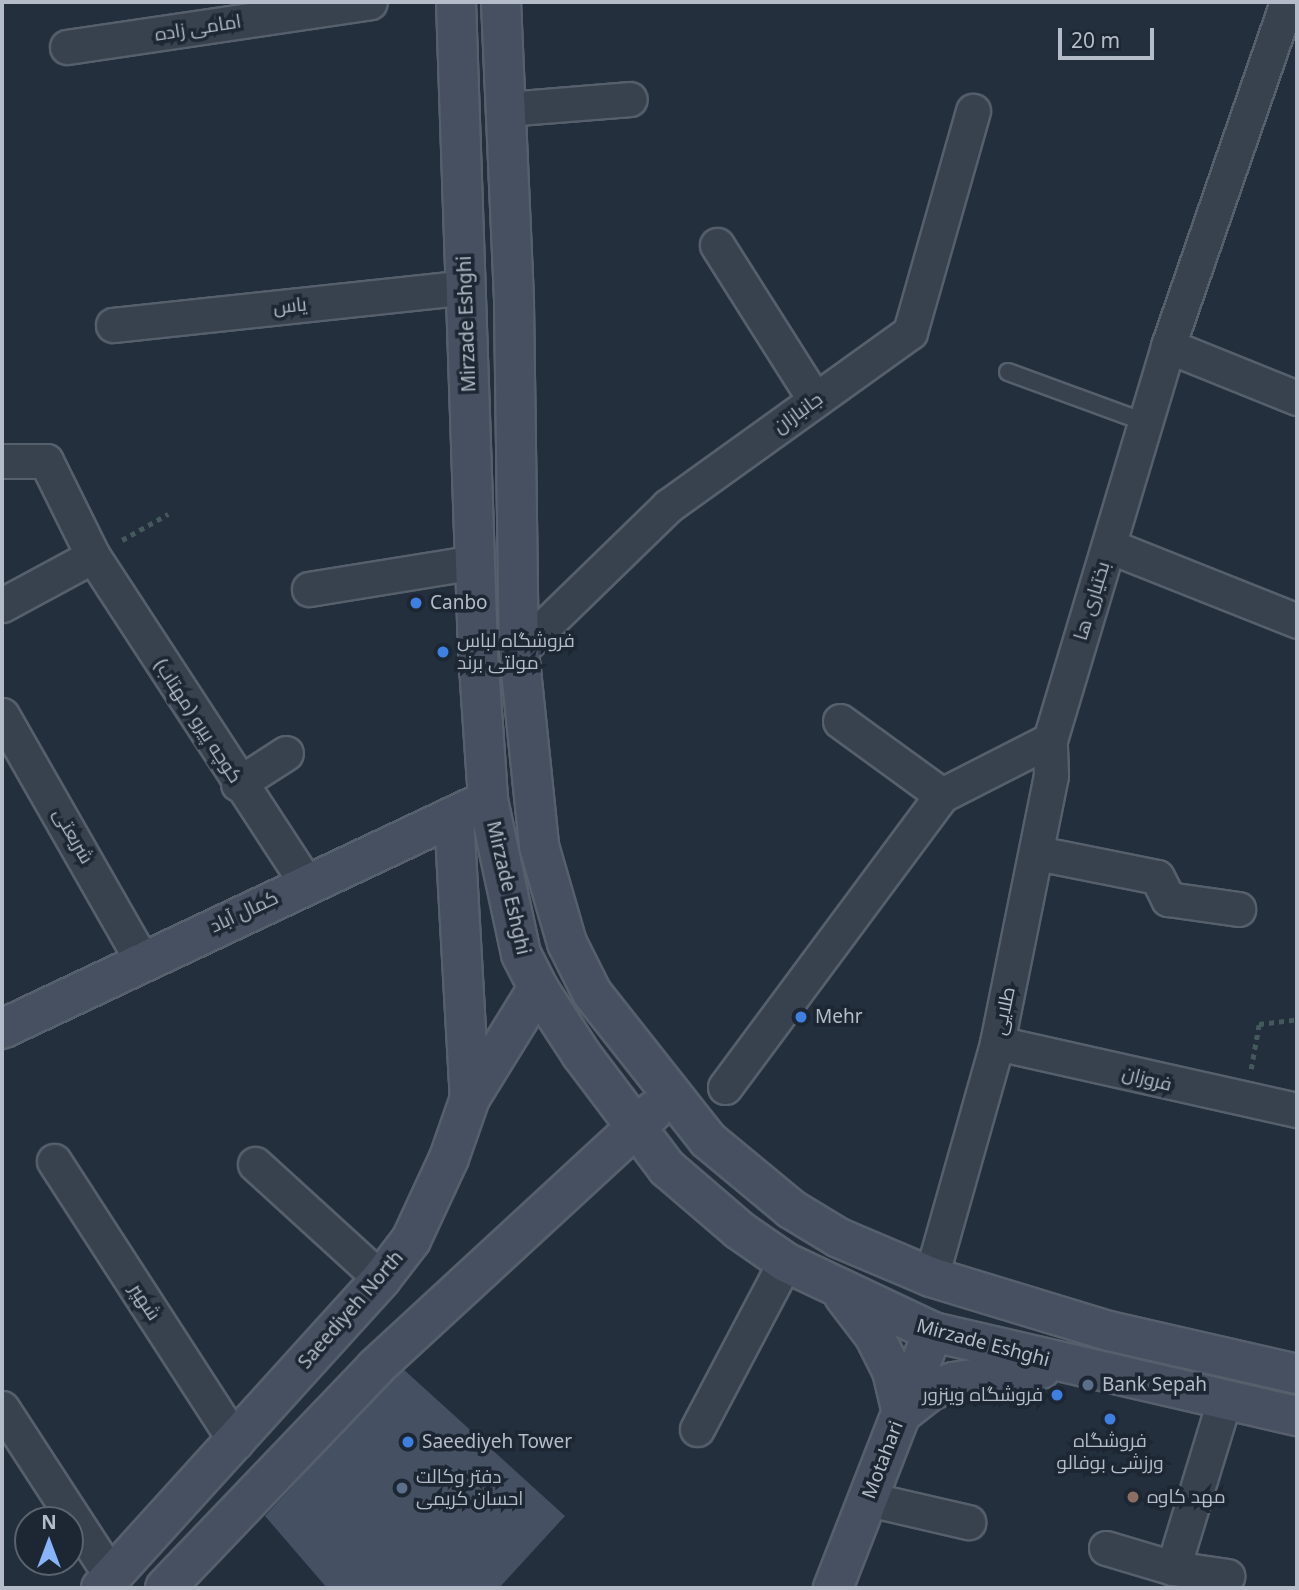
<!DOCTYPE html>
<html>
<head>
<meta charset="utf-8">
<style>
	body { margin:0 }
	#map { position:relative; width:1299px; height:1590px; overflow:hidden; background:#242f3e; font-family:"Noto Sans",Cairo,sans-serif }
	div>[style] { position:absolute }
	.building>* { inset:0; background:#455162 }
	.path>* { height:4.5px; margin-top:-2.25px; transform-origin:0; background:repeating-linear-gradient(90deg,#44595c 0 5px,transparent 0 10px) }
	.roads { filter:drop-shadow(2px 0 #565f6c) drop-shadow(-2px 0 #565f6c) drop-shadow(0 2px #565f6c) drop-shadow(0 -2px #565f6c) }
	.lane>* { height:16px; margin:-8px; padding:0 8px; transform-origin:8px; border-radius:8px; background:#38414e }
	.street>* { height:33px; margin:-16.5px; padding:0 16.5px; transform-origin:16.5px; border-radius:16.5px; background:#38414e }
	.secondary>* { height:38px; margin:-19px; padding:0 19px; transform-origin:19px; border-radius:19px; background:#465061 }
	.dots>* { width:19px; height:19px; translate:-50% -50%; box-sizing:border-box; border:4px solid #1d2633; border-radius:50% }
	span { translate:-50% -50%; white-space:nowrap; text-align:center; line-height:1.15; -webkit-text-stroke:7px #1d2633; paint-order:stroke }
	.street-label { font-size:19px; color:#b4bcc9 }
	.poi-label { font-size:19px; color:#b4bcc9 }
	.left { translate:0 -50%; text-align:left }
	.right { translate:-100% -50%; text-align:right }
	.frame { position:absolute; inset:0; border:4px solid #b4bcc9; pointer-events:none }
	.north { position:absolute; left:14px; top:1506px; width:70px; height:70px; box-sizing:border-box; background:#1d2633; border:2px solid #59626f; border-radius:50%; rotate:0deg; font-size:19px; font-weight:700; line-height:28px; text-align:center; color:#b4bcc9 }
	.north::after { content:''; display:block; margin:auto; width:24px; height:32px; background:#8ab4f8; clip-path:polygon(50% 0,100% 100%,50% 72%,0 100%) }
	.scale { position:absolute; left:1058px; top:28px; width:96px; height:32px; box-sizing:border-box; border:4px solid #b4bcc9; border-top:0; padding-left:9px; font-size:21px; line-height:24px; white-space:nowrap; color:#b4bcc9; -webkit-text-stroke:5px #1d2633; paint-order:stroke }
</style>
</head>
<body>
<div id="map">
	<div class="building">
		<div style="clip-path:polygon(402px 1368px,565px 1516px,499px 1588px,327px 1588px,265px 1516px)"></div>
	</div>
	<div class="path">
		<div style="left:122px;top:540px;width:53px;rotate:-29.5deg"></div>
		<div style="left:1251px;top:1069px;width:46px;rotate:-79.9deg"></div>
		<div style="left:1259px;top:1024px;width:38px;rotate:-7deg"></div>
	</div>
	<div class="roads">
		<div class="lane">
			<div style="left:1008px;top:372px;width:146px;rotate:20.1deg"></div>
		</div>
		<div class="street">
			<div style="left:67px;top:47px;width:306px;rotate:-8.4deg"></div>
			<div style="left:506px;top:109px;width:124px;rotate:-4.6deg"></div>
			<div style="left:717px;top:245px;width:183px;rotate:57.7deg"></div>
			<div style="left:113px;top:325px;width:355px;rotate:-6.1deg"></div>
			<div style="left:1168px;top:346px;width:139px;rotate:22deg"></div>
			<div style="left:2px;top:461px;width:44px"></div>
			<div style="left:46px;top:461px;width:106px;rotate:63.7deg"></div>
			<div style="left:93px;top:556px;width:390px;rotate:56.9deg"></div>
			<div style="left:1109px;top:546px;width:202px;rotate:21.7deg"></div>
			<div style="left:309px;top:589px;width:168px;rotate:-9.2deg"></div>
			<div style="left:2px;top:605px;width:103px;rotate:-28.3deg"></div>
			<div style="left:519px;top:651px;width:208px;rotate:-44.2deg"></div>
			<div style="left:668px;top:506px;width:298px;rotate:-35.7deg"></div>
			<div style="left:910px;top:332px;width:230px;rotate:-74.1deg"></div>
			<div style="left:2px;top:715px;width:282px;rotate:60.3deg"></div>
			<div style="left:840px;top:721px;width:126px;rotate:36deg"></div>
			<div style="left:238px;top:784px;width:57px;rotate:-32.9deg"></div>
			<div style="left:1037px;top:853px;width:122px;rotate:11.3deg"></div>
			<div style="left:1157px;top:877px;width:25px;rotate:63deg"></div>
			<div style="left:1168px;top:899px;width:71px;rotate:8.1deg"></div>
			<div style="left:997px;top:1043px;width:307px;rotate:12.6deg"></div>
			<div style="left:725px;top:1087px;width:364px;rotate:-53.4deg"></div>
			<div style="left:942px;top:795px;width:121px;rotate:-27deg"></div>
			<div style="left:54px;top:1161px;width:335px;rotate:57.1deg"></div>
			<div style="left:255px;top:1164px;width:171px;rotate:42.4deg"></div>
			<div style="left:931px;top:1277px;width:243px;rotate:-74.2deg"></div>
			<div style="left:997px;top:1043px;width:273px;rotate:-78.6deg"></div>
			<div style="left:1051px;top:775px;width:35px;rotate:-92deg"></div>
			<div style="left:1050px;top:740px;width:411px;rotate:-73.3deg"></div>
			<div style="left:1168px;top:346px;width:364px;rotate:-70.9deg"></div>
			<div style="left:2px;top:1408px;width:200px;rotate:57deg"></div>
			<div style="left:697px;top:1429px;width:189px;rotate:-62.2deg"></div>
			<div style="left:868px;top:1499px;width:103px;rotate:13deg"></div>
			<div style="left:1106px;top:1548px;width:70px;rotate:16.6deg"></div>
			<div style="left:1173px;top:1568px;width:55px;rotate:8.4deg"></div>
			<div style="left:1173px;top:1568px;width:175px;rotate:-73deg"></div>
		</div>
		<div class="secondary">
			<div style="left:456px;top:2px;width:650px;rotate:88.06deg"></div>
			<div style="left:478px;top:652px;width:148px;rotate:86.1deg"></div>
			<div style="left:488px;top:800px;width:157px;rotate:77.9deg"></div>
			<div style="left:521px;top:954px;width:38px;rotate:63deg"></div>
			<div style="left:538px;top:988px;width:79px;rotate:56.9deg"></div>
			<div style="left:581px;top:1054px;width:143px;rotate:53deg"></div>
			<div style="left:667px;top:1168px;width:95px;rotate:40.7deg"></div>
			<div style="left:739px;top:1230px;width:56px;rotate:34.8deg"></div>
			<div style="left:785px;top:1262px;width:164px;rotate:25.3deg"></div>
			<div style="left:933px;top:1332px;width:374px;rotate:13deg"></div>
			<div style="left:501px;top:2px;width:301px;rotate:87.5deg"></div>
			<div style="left:514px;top:303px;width:348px;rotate:89.2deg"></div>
			<div style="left:519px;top:651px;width:196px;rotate:84.1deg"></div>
			<div style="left:539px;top:846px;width:101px;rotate:73.9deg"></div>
			<div style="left:567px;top:943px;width:56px;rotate:63.4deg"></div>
			<div style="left:592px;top:993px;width:187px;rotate:51.7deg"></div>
			<div style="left:708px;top:1140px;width:108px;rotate:39.7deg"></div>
			<div style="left:791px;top:1209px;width:56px;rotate:31.1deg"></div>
			<div style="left:839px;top:1238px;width:100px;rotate:23deg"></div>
			<div style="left:931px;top:1277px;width:186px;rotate:16.9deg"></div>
			<div style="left:1109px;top:1331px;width:193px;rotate:12.9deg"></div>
			<div style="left:454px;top:816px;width:282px;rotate:86.8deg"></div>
			<div style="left:2px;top:1029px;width:537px;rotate:-25.23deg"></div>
			<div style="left:844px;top:1296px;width:49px;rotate:52.4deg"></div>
			<div style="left:874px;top:1335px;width:40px;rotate:63.4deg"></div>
			<div style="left:892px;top:1371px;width:43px;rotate:76.6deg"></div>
			<div style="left:902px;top:1413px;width:36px;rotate:-38deg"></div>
			<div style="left:930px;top:1391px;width:25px;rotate:-21deg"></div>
			<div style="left:953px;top:1382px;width:89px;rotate:-8.4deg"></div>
			<div style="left:101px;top:1588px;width:417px;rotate:-47.8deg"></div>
			<div style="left:381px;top:1279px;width:49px;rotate:-52.4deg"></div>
			<div style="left:411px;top:1240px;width:90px;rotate:-65.1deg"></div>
			<div style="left:449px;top:1158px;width:64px;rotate:-70.7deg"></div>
			<div style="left:470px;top:1098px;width:129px;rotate:-58.3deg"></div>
			<div style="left:165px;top:1588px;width:306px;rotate:-46.3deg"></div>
			<div style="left:376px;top:1367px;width:377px;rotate:-42.7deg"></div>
			<div style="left:833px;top:1588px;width:275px;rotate:-68.7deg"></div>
		</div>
	</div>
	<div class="dots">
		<div style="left:416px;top:603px;background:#3f7fe0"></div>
		<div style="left:443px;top:652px;background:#3f7fe0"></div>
		<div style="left:801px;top:1017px;background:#3f7fe0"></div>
		<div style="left:1088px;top:1385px;background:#5c6f8a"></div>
		<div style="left:1057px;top:1395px;background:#3f7fe0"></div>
		<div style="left:1110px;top:1419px;background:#3f7fe0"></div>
		<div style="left:408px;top:1442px;background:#3f7fe0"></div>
		<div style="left:402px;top:1488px;background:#5c6f8a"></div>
		<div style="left:1133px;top:1497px;background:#8d6e63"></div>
	</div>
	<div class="street-label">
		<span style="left:198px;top:28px;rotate:-9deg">امامی زاده</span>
		<span style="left:290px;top:306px;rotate:-6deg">یاس</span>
		<span style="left:467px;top:324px;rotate:-92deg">Mirzade Eshghi</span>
		<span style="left:798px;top:413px;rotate:-36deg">جانبازان</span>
		<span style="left:1092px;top:601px;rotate:-73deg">بختیاری ها</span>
		<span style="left:198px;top:721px;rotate:57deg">کوچه پیرو (مهتاب)</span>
		<span style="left:73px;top:836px;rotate:60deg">شریعتی</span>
		<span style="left:508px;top:888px;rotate:77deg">Mirzade Eshghi</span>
		<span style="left:244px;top:912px;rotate:-25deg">کمال آباد</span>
		<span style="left:1004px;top:1011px;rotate:-78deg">طلایی</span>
		<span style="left:1147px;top:1079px;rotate:14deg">فروزان</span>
		<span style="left:145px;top:1302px;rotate:57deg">شهپر</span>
		<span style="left:351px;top:1310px;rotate:-49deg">Saeediyeh North</span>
		<span style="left:983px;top:1343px;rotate:15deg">Mirzade Eshghi</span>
		<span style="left:883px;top:1460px;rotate:-69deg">Motahari</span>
	</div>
	<div class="poi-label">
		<span class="left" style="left:430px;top:603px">Canbo</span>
		<span class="left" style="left:457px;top:652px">فروشگاه لباس<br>مولتی برند</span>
		<span class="left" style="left:815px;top:1017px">Mehr</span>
		<span class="left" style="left:1102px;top:1385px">Bank Sepah</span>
		<span class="right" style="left:1043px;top:1395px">فروشگاه وینزور</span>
		<span style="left:1110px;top:1452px">فروشگاه<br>ورزشی بوفالو</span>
		<span class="left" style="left:422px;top:1442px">Saeediyeh Tower</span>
		<span class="left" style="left:416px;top:1488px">دفتر وکالت<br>احسان کریمی</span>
		<span class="left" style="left:1147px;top:1497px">مهد کاوه</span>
	</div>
	<div class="frame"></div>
	<div class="north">N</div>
	<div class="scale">20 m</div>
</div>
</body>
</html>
